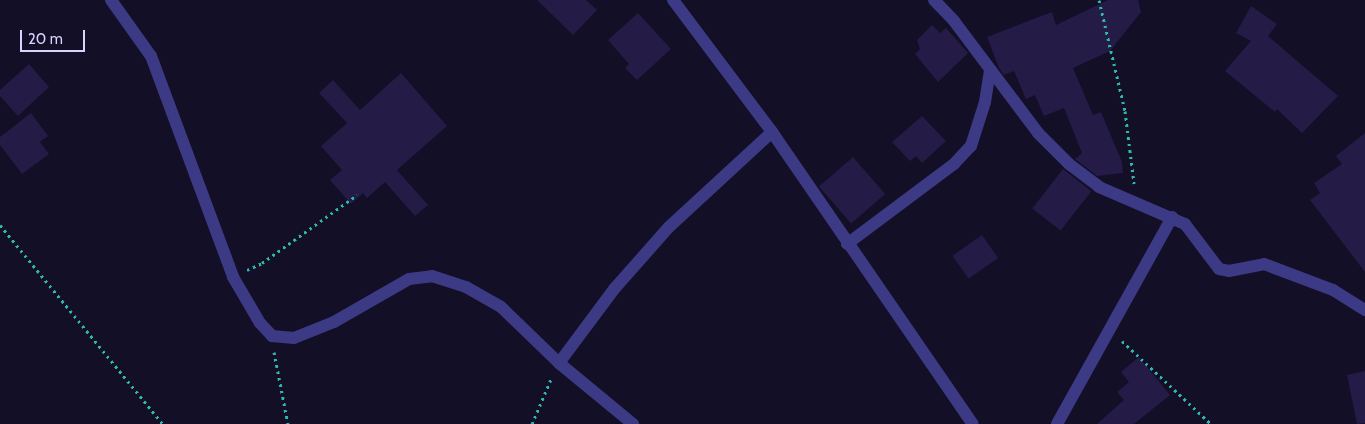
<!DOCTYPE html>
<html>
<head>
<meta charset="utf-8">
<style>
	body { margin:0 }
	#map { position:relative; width:1365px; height:424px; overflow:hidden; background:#130f26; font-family:Cabin,sans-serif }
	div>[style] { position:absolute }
	.building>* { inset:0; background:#241b47; transform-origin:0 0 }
	.path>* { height:3px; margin-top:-1.5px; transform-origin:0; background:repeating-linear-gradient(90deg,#2fb8b0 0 2.5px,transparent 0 6.5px) }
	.minor>* { height:12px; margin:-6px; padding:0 6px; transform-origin:6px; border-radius:6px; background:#3d3a85 }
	span { translate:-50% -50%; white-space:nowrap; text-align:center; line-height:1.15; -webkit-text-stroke:4px #130f26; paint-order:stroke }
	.scale { position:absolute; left:20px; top:30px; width:65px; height:22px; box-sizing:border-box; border:2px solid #d9d4ff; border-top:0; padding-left:6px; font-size:15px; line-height:18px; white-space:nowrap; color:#d9d4ff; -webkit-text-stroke:4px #130f26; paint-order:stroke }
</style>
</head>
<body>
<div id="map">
	<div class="building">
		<div style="clip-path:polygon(537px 0,586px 0,597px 10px,573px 35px)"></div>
		<div style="clip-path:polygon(1108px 0,1138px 0,1141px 12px,1110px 51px,1073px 68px,1093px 115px,1101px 112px,1122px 162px,1123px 173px,1097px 176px,1075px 159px,1082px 153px,1064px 108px,1044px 116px,1035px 95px,1026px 99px,1014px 71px,1004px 75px,999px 68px,987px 37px,1052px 12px,1056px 25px)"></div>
		<div style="clip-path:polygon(1251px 6px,1277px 24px,1268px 36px,1338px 96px,1302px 133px,1277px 109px,1275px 112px,1225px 71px,1251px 41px,1236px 33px)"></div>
		<div style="clip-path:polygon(638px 13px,671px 49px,637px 80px,625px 68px,629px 64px,608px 40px)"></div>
		<div style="clip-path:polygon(932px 25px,940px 33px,946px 28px,968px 53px,938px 82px,915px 54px,920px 49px,917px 40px)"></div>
		<div style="clip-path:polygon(29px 64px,49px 87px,18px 116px,0 96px,0 90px)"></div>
		<div style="clip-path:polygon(401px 73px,447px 126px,397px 170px,428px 205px,415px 216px,385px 182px,367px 198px,363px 193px,351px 204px,330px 180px,342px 170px,321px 146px,347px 123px,319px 93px,333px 80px,360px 110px)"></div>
		<div style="clip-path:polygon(31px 113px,48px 136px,40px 142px,49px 154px,22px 174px,0 145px,0 137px)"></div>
		<div style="clip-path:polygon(922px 116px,946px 141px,922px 163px,916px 156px,910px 161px,892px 142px)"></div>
		<div style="clip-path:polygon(1365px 133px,1365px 272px,1310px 200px,1320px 193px,1314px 183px,1342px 164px,1336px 156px)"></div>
		<div style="left:853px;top:157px;width:49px;height:45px;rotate:49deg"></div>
		<div style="left:1063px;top:169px;width:36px;height:50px;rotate:38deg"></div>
		<div style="left:982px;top:235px;width:28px;height:36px;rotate:55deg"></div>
		<div style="clip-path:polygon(1139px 357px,1170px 395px,1134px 424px,1097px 424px,1124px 400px,1117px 392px,1129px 382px,1121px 372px)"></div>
		<div style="clip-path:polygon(1365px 371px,1365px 423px,1357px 424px,1347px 375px)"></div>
	</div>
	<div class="path">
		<div style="left:1099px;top:0;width:114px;rotate:76.8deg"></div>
		<div style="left:1125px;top:111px;width:73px;rotate:82.9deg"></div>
		<div style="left:0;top:225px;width:257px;rotate:50.7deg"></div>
		<div style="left:247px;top:270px;width:17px;rotate:-25deg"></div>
		<div style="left:262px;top:263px;width:117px;rotate:-35.6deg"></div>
		<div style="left:1122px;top:341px;width:122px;rotate:43deg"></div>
		<div style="left:274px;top:352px;width:73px;rotate:79deg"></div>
		<div style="left:532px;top:424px;width:49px;rotate:-67.1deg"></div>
	</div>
	<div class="minor">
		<div style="left:111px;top:0;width:69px;rotate:54.5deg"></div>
		<div style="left:151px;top:56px;width:236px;rotate:69.6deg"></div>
		<div style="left:233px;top:277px;width:53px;rotate:59.6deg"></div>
		<div style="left:260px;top:323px;width:18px;rotate:47deg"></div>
		<div style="left:272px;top:336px;width:22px;rotate:5deg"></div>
		<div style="left:294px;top:338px;width:43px;rotate:-21.8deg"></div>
		<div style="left:334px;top:322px;width:86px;rotate:-29.8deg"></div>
		<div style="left:409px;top:279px;width:23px;rotate:-7deg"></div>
		<div style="left:432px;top:276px;width:36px;rotate:18deg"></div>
		<div style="left:466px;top:287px;width:40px;rotate:29.7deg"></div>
		<div style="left:501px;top:307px;width:81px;rotate:44deg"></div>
		<div style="left:559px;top:363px;width:96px;rotate:39.5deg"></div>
		<div style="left:673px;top:0;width:165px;rotate:53.1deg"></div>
		<div style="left:772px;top:132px;width:354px;rotate:55.5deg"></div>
		<div style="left:934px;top:0;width:29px;rotate:46deg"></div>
		<div style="left:954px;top:21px;width:140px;rotate:53.1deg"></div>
		<div style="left:1038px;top:133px;width:44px;rotate:45deg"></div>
		<div style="left:1069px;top:164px;width:38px;rotate:37deg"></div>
		<div style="left:1099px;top:187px;width:94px;rotate:23.3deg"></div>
		<div style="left:1185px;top:224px;width:56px;rotate:52.9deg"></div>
		<div style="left:1219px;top:269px;width:10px;rotate:11deg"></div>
		<div style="left:1229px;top:271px;width:36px;rotate:-11deg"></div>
		<div style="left:1264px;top:264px;width:74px;rotate:20.6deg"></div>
		<div style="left:1333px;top:290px;width:38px;rotate:32deg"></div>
		<div style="left:847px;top:244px;width:134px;rotate:-36.8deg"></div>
		<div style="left:954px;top:164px;width:25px;rotate:-47deg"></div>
		<div style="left:971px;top:146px;width:46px;rotate:-72.3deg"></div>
		<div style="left:985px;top:102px;width:31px;rotate:-81deg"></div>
		<div style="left:559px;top:363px;width:94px;rotate:-53.3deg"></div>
		<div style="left:615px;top:288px;width:81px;rotate:-48.5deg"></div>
		<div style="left:669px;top:227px;width:140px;rotate:-42.7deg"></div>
		<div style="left:1057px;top:424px;width:237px;rotate:-60.9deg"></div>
	</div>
	<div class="scale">20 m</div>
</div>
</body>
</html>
